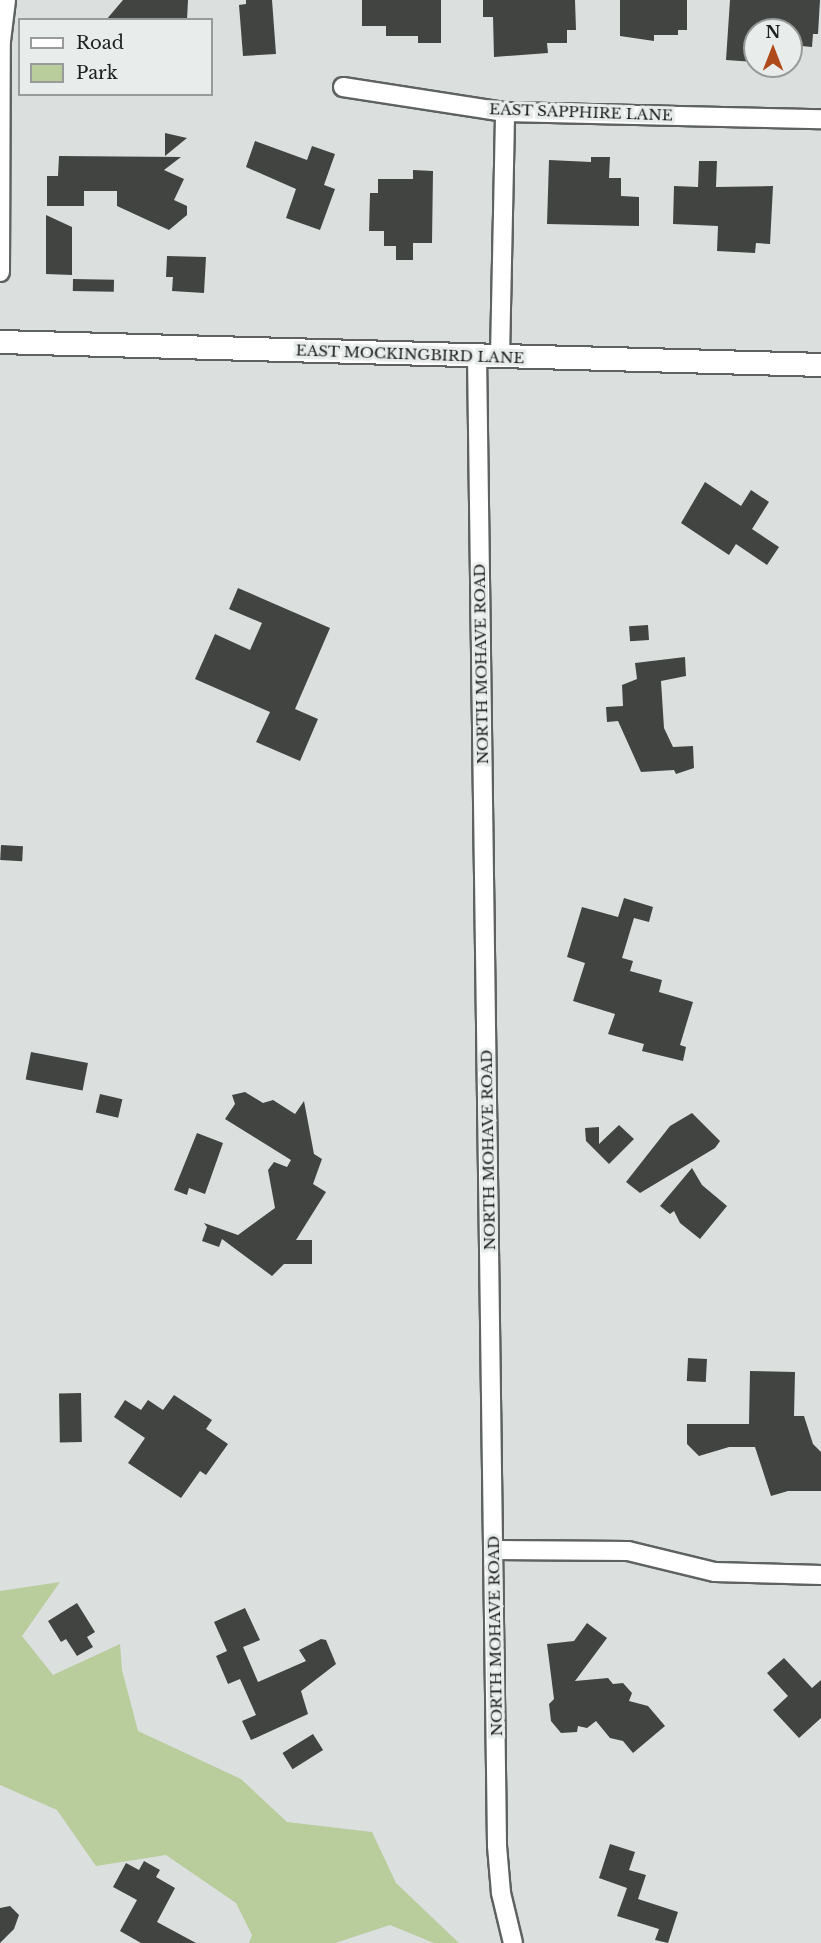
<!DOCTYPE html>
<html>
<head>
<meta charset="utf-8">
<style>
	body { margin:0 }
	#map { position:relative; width:821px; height:1943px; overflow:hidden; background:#dbdfde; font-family:"Libre Baskerville",serif }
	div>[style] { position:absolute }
	.green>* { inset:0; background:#b9cc9c }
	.building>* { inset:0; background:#424442; transform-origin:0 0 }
	.roads { filter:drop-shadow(2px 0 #5f6261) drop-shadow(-2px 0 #5f6261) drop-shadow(0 2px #5f6261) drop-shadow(0 -2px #5f6261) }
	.minor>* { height:18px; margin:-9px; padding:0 9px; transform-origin:9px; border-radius:9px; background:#fff }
	.tertiary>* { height:22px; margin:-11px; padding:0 11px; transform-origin:11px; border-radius:11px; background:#fff }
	span { translate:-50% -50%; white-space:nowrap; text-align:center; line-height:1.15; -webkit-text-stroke:6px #e8eceb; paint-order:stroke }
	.street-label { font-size:15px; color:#202121 }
	.legend { position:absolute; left:18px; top:18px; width:195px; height:78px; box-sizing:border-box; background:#e8eceb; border:2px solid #989b9a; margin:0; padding:8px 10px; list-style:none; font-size:18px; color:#202121 }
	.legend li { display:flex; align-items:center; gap:12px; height:30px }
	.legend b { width:30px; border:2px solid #989b9a }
	.north { position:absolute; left:743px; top:18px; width:60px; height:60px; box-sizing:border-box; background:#e8eceb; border:2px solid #989b9a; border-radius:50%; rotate:0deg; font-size:16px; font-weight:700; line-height:24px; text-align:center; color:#202121 }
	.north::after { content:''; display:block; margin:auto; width:21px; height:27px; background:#af4a1b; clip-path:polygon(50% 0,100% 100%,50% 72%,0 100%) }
</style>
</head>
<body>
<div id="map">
	<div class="green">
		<div style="clip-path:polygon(60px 1582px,22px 1636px,53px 1675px,120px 1644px,122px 1670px,138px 1731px,241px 1779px,287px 1822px,372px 1832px,396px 1883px,459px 1943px,434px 1943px,390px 1925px,335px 1943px,249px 1943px,252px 1935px,236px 1903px,166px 1855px,96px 1866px,57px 1810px,0 1785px,0 1591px)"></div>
	</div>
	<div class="building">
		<div style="clip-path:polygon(123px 0,188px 0,187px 20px,106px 20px)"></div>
		<div style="clip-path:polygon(246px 0,272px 0,276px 54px,243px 56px,239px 5px,246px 4px)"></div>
		<div style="clip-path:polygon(362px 0,441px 0,441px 43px,418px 43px,418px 36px,386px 36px,386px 26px,362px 26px)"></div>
		<div style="clip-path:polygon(483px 0,575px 0,576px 30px,567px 30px,567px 43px,547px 43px,548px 53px,494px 57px,493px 17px,483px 17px)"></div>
		<div style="clip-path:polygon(620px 0,687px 0,687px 30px,678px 30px,678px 35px,654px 35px,654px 41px,620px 36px)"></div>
		<div style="clip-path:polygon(730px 0,820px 0,818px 34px,813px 34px,812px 47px,791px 45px,791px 30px,755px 30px,755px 62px,726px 60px)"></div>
		<div style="clip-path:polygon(165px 133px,187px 138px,165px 156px)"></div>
		<div style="clip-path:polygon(255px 141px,307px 160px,312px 146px,335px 154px,324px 185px,335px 189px,320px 230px,286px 218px,296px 189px,246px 167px)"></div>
		<div style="clip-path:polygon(59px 156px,181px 157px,164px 170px,184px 179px,174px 200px,187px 206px,187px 215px,169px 230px,117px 206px,117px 191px,84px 191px,84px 206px,47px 206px,47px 176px,58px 176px)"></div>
		<div style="clip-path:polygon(591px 157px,610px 157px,609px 178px,621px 178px,621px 196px,639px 197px,639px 226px,547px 224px,549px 160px,591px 162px)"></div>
		<div style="clip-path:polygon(699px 161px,717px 161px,716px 187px,773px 186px,770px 244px,756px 243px,755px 253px,717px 251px,718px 226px,673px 224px,674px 186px,698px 187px)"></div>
		<div style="clip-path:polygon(413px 170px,433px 171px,432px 243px,413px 243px,413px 260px,396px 260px,396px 246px,384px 246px,384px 231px,369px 231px,370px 193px,378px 193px,378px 179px,413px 179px)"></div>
		<div style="clip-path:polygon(46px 215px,72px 227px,72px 275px,46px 274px)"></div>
		<div style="clip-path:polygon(167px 256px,206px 257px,204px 293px,172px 291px,173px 277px,166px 277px)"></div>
		<div style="left:73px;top:279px;width:41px;height:12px;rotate:1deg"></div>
		<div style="clip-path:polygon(705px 482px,741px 506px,751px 490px,769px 502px,752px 529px,779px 547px,767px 565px,736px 544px,729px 555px,681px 523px)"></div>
		<div style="clip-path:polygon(238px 588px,330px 628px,295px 709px,318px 719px,300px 761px,256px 742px,270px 712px,195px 679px,215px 634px,250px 650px,262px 623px,229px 609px)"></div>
		<div style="left:648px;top:625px;width:15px;height:19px;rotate:86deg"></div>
		<div style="clip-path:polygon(685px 657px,686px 676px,661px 681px,664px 728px,673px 747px,693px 746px,694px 768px,676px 774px,674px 770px,641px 772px,618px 721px,607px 722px,606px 707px,623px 706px,622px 685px,637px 679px,635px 663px)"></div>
		<div style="left:1px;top:845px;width:22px;height:15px;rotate:3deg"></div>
		<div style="clip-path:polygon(624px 898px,653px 907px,649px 922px,634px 918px,622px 958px,633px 961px,630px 971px,662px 980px,659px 992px,693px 1002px,680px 1045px,686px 1047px,683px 1061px,642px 1051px,644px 1044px,608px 1034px,615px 1014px,573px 1001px,585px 963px,567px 957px,582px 907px,618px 917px)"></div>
		<div style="left:31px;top:1052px;width:58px;height:28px;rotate:11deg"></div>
		<div style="clip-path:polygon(245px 1092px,263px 1103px,273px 1100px,295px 1114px,304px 1101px,314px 1154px,322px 1159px,313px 1184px,326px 1192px,296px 1240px,312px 1240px,312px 1264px,284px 1264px,272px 1276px,222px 1239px,219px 1247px,202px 1241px,207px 1227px,204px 1223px,238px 1235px,275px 1208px,268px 1170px,274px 1162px,287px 1167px,291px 1160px,225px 1119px,235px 1104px,232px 1095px)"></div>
		<div style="left:100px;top:1094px;width:23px;height:19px;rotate:13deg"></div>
		<div style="clip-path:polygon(692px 1113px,720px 1141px,715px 1148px,640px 1193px,626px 1182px,670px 1126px)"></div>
		<div style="clip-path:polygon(619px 1125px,634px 1139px,609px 1164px,586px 1141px,585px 1128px,599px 1127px,599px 1144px)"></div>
		<div style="clip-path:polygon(197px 1133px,223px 1143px,205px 1194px,189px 1188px,187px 1195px,174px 1190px)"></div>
		<div style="clip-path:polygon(692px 1168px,702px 1185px,727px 1206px,700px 1239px,680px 1223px,674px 1211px,670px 1214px,660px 1206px)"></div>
		<div style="left:688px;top:1358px;width:19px;height:23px;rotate:3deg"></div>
		<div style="clip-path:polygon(750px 1371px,795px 1372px,794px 1416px,804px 1416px,813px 1444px,821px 1452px,821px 1491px,788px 1491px,771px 1496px,755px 1447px,729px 1447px,699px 1456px,687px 1444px,687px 1424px,749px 1424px)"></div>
		<div style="left:81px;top:1393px;width:49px;height:22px;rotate:89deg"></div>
		<div style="clip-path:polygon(174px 1395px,212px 1420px,206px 1429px,228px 1444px,206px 1475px,200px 1471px,181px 1498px,128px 1463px,145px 1438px,114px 1417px,125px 1400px,141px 1410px,148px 1400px,163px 1410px)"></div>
		<div style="clip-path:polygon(77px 1603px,95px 1632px,87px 1637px,93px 1647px,77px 1656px,66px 1639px,61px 1642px,48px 1621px)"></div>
		<div style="clip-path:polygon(245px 1608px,260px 1640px,243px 1647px,258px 1682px,306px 1661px,299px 1650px,321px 1639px,326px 1640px,336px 1664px,301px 1691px,308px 1714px,251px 1740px,242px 1721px,256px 1715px,240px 1679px,228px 1684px,216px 1656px,227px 1651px,214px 1622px)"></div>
		<div style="clip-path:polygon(587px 1623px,607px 1638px,575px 1681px,608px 1678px,613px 1684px,623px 1683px,632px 1693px,629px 1701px,648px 1706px,665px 1726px,633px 1753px,623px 1741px,610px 1738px,596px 1721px,587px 1728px,578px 1726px,577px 1732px,561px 1733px,551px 1721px,549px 1704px,554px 1699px,547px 1644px,574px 1641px)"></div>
		<div style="clip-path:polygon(784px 1658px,812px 1688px,821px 1680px,821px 1718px,799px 1738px,773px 1710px,788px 1696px,767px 1673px)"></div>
		<div style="left:313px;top:1734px;width:19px;height:36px;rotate:58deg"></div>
		<div style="clip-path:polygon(610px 1844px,635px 1852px,629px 1870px,646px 1875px,638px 1899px,678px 1912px,668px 1943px,655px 1940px,659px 1929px,617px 1916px,627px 1888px,599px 1878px)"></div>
		<div style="clip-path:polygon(144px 1861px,160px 1870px,156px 1877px,175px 1888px,157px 1922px,196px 1943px,141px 1943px,120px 1931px,137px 1900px,113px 1887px,126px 1863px,139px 1870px)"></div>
		<div style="clip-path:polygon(10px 1906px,19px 1915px,14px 1929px,0 1943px,0 1908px)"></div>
	</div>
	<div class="roads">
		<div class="minor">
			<div style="left:343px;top:87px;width:164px;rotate:8.8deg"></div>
			<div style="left:505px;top:112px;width:316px;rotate:1.3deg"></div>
			<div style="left:0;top:272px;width:231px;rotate:-89.8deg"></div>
			<div style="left:1px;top:41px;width:41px;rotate:-83deg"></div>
			<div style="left:477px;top:355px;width:1491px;rotate:89.23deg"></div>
			<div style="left:497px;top:1846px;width:47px;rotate:85.1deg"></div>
			<div style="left:501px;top:1893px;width:51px;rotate:76.5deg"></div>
			<div style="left:500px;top:356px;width:244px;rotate:-88.8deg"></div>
			<div style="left:495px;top:1550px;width:133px;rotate:0.4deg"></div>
			<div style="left:628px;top:1551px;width:89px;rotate:13.6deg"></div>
			<div style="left:715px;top:1572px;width:106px;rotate:1.6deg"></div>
		</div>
		<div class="tertiary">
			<div style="left:0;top:342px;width:821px;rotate:1.6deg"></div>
		</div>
	</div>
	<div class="street-label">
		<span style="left:581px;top:112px;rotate:2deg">EAST SAPPHIRE LANE</span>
		<span style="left:410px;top:354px;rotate:2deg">EAST MOCKINGBIRD LANE</span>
		<span style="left:481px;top:664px;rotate:-91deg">NORTH MOHAVE ROAD</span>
		<span style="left:488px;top:1150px;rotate:-91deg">NORTH MOHAVE ROAD</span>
		<span style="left:495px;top:1636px;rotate:-91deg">NORTH MOHAVE ROAD</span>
	</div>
	<ul class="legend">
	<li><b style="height:8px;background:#fff"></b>Road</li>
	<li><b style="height:16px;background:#b9cc9c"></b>Park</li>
	</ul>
	<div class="north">N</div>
</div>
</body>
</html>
